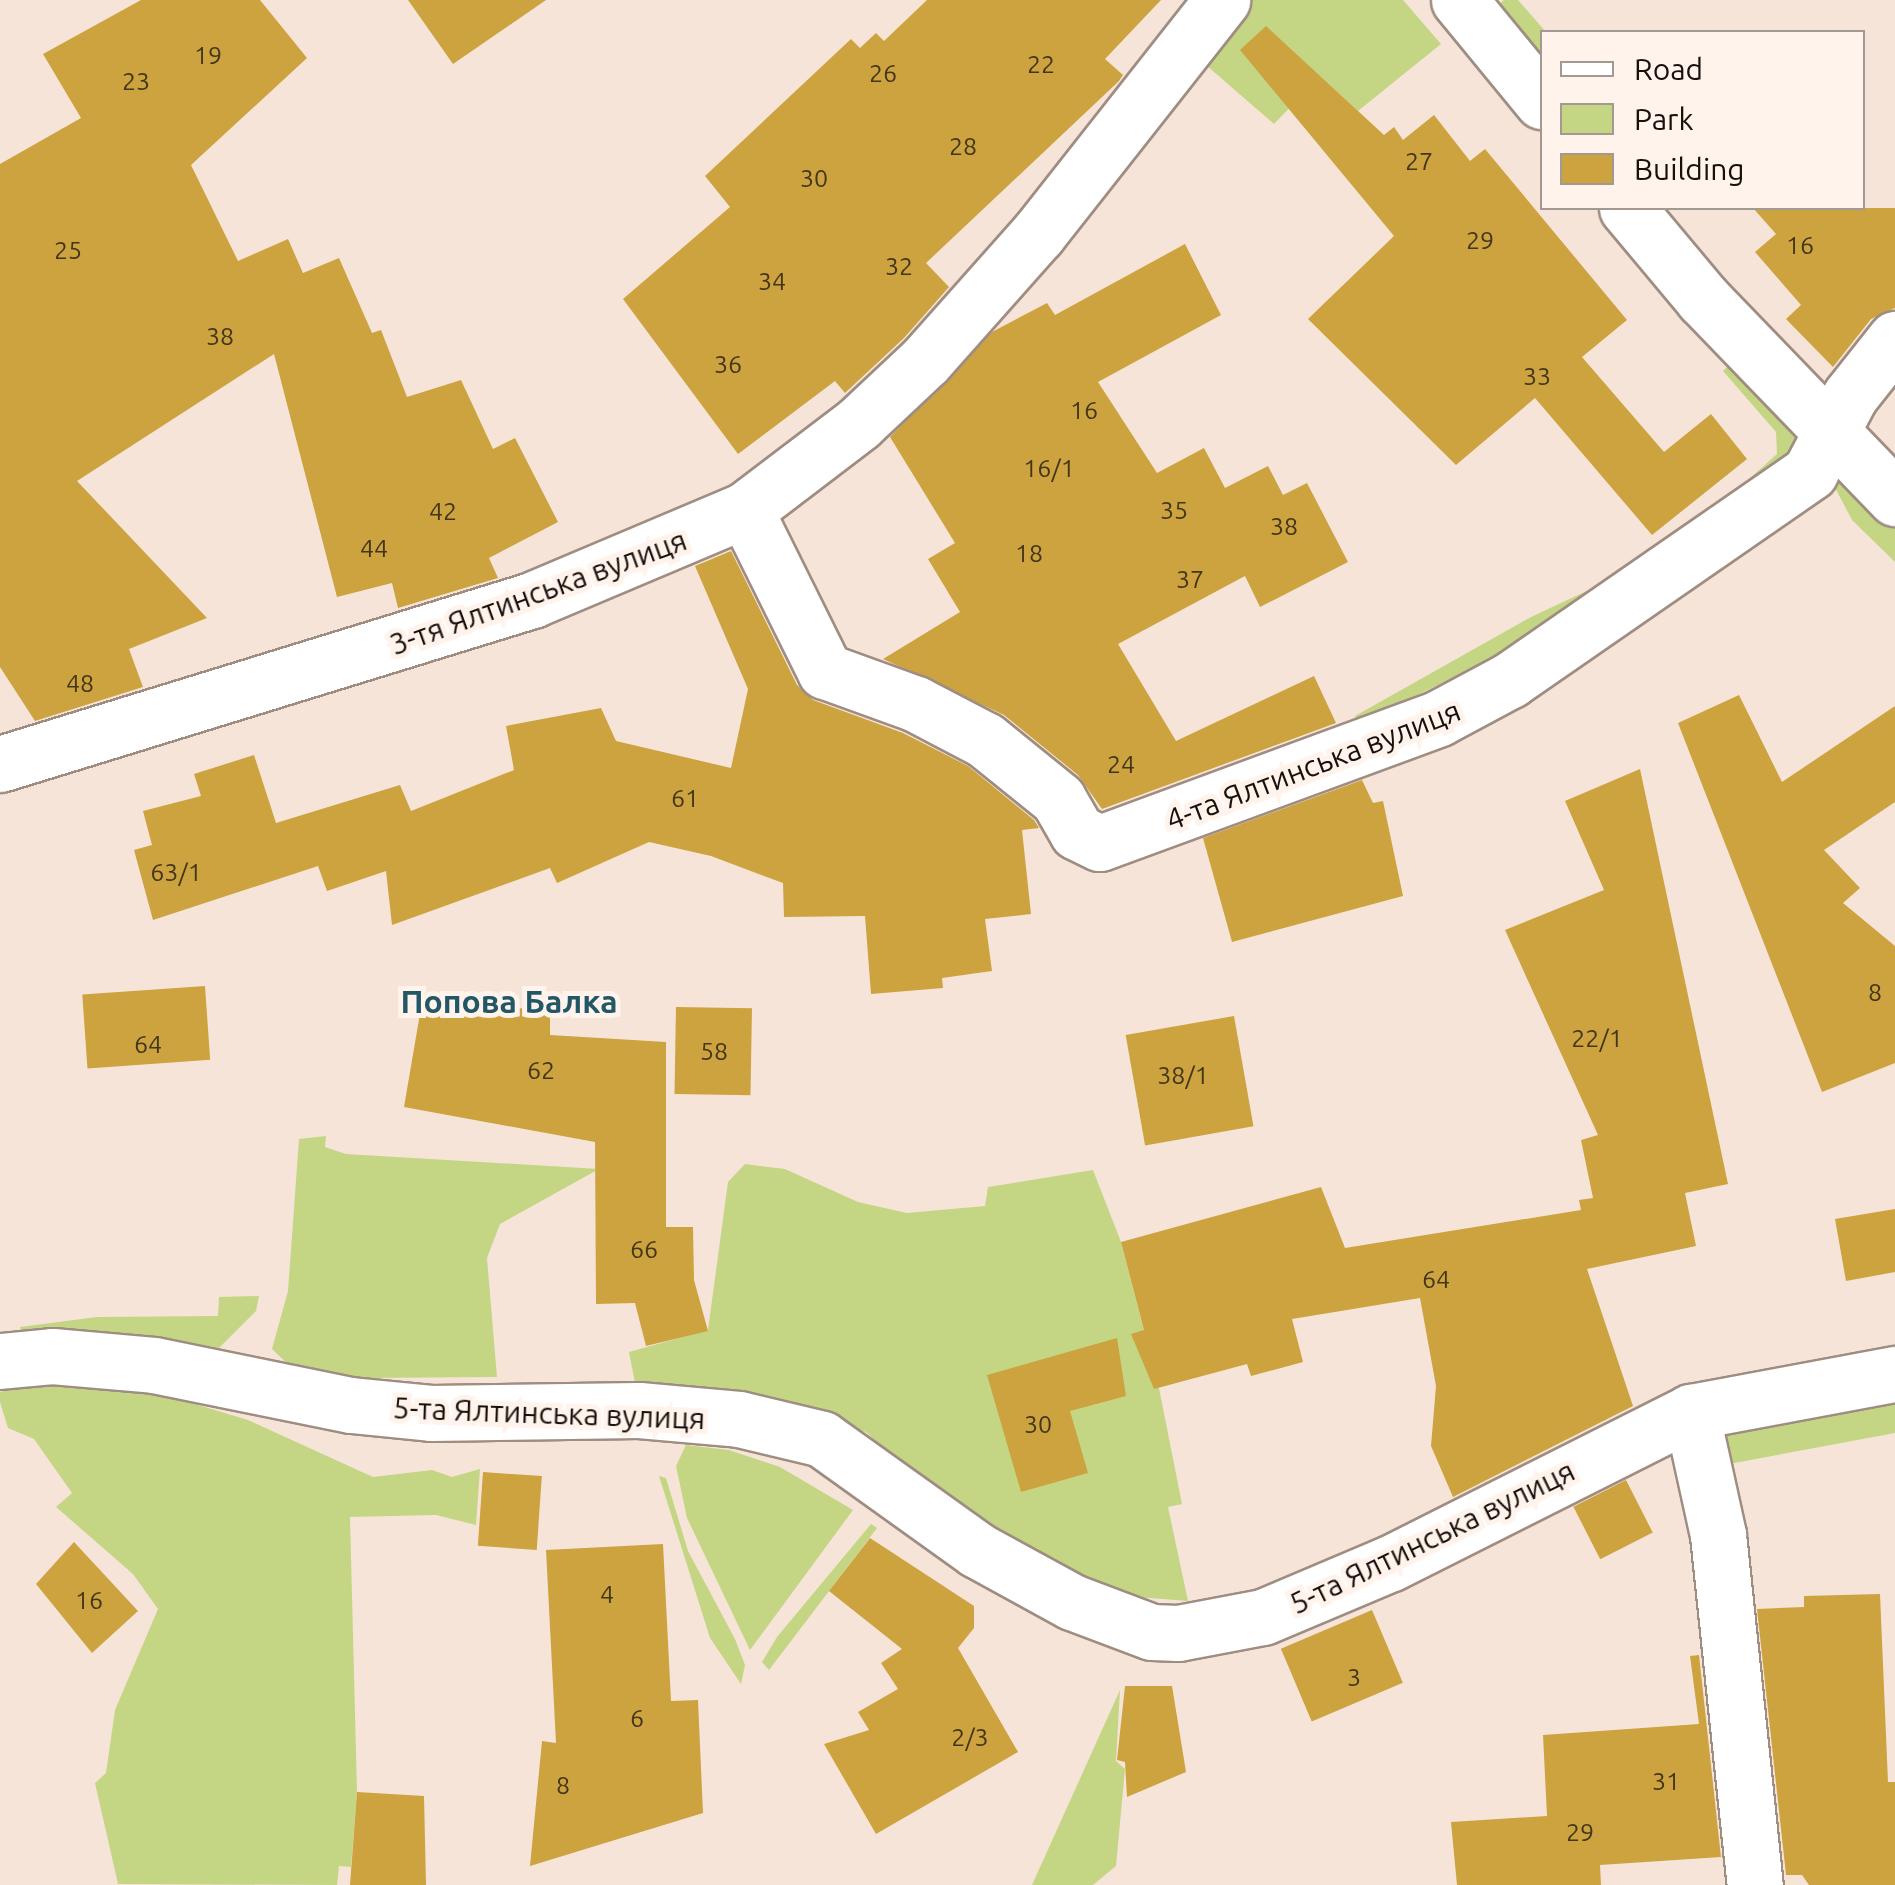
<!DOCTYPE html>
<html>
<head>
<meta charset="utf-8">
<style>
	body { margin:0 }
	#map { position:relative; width:1895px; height:1885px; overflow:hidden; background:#f7e4d8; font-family:Ubuntu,sans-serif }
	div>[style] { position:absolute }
	.green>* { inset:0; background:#c4d683 }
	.building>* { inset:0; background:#cca33f; transform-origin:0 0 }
	.roads { filter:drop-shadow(2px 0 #9f8d82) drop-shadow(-2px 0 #9f8d82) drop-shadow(0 2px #9f8d82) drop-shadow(0 -2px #9f8d82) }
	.minor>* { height:55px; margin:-27.5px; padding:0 27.5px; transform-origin:27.5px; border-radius:27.5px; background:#fff }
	span { translate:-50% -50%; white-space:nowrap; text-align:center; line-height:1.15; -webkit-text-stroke:10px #fff3ec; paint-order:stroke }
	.number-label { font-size:25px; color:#44361a }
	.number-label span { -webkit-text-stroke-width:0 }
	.street-label { font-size:30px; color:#17110d }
	.neighbourhood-label { font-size:32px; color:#225765; font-weight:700 }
	.legend { position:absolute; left:1540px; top:30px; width:325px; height:180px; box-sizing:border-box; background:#fff3ec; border:2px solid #a29993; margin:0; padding:12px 18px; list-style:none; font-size:30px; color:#17110d }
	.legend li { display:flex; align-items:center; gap:20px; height:50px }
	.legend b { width:50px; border:2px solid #a29993 }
</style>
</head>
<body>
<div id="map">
	<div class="green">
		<div style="clip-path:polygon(1247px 0,1403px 0,1441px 44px,1358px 111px,1320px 76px,1274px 124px,1199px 59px)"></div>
		<div style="clip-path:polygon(1504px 0,1518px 0,1546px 32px,1542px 73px,1493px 10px)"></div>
		<div style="clip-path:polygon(1739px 356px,1817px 437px,1555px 627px,1359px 724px,1355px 716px,1531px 617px,1621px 575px,1711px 513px,1777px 454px,1776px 432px,1723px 371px)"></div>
		<div style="clip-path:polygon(1832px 482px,1858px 485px,1895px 524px,1895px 562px,1852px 520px)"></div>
		<div style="clip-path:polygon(326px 1136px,325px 1147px,346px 1154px,599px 1169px,500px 1224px,487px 1258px,497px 1377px,361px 1378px,293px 1369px,272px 1349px,288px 1291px,299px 1139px)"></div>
		<div style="clip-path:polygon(745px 1164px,785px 1169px,858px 1202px,907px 1213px,985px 1206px,988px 1187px,1093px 1170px,1121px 1242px,1159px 1388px,1182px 1504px,1168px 1507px,1188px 1601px,1124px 1596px,1049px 1565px,913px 1476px,866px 1432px,807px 1413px,635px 1383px,629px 1352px,708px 1330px,728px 1182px)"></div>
		<div style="clip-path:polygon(259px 1296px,256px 1311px,219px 1348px,147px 1335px,57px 1329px,22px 1335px,20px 1327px,97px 1317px,218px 1316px,219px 1297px)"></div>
		<div style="clip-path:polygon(92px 1385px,178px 1399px,248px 1420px,373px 1477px,432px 1470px,452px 1477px,480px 1469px,476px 1525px,436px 1515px,350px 1517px,357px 1792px,351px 1867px,339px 1866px,337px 1885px,118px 1884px,95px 1783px,106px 1773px,115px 1710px,158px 1609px,133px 1574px,56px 1507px,72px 1493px,34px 1439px,8px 1428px,0 1402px,0 1392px,20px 1386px)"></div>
		<div style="clip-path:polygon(1895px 1400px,1895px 1433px,1729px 1464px,1719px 1429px)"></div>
		<div style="clip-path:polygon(686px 1445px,729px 1450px,780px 1467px,853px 1510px,750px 1650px,687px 1518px,676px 1466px)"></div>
		<div style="clip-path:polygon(659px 1476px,666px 1478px,688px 1551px,735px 1639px,745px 1665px,741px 1684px,710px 1638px)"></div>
		<div style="clip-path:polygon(871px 1524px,877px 1528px,769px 1670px,762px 1662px,777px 1637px)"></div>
		<div style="clip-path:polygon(1120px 1690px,1116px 1761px,1125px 1769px,1116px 1866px,1093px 1885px,1032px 1885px)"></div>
	</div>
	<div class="building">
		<div style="clip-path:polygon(141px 0,260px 0,307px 58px,191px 165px,238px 261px,288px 239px,303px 273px,339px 258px,372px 333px,381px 330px,407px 397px,461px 380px,493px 449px,515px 438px,558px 522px,489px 558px,498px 578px,398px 608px,392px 583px,337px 597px,274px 354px,77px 481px,207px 618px,129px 649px,143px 687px,35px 721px,0 667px,0 164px,81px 118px,43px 54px)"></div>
		<div style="clip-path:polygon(408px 0,546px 0,453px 64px)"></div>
		<div style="clip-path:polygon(927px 0,1161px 0,1105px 59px,1123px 75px,1119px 81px,926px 263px,949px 287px,904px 338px,845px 393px,835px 381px,738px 454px,623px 299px,730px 207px,705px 176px,851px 39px,860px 48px,876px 33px,884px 41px)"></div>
		<div style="clip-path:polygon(1266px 26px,1384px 135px,1394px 127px,1403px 140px,1434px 115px,1470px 161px,1485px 149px,1627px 320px,1582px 357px,1664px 452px,1711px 414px,1747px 459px,1652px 535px,1535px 398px,1456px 465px,1308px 319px,1394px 236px,1240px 50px)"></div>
		<div style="clip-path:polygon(1753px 208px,1895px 208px,1895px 308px,1871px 319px,1833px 367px,1786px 319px,1801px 305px,1755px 252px,1776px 234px)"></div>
		<div style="clip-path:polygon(1185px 244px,1221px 315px,1098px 382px,1157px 473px,1204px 448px,1225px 488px,1268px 466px,1283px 495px,1307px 483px,1348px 562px,1260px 607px,1245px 576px,1118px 644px,1176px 741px,1314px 676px,1336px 723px,1102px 809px,1078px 775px,1004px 715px,883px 659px,960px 612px,928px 559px,955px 543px,890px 437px,992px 332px,1047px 303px,1055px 315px)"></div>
		<div style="clip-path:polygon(731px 551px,797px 685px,813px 700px,903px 733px,968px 766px,1034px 820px,1039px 828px,1022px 830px,1031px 914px,985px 919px,992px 971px,942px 978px,943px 988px,871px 994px,865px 916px,784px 917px,783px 883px,711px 856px,649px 842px,557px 883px,550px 868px,392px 925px,386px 871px,327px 891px,318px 866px,153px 920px,134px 850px,152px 845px,143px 811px,201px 796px,194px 774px,254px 755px,276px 823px,400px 785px,411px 811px,514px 770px,506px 726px,601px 708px,616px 741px,731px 768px,748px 689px,695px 566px)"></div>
		<div style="clip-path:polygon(1739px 695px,1782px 782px,1895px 706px,1895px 802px,1824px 850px,1860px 888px,1843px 903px,1895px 946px,1895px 1063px,1822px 1092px,1678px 723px)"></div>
		<div style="clip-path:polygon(1640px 769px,1728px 1184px,1685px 1193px,1696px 1246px,1587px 1269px,1633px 1406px,1453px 1497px,1431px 1446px,1436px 1386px,1420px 1298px,1292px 1319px,1303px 1362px,1251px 1376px,1247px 1364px,1154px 1389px,1131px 1334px,1144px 1330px,1121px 1242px,1321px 1187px,1345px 1248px,1581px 1210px,1579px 1200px,1593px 1198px,1581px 1140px,1598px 1135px,1505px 930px,1604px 890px,1565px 801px)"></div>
		<div style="clip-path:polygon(1362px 780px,1373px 803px,1383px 801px,1403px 896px,1232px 942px,1203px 838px)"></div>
		<div style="left:205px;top:986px;width:74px;height:123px;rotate:86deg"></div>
		<div style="clip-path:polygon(422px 1002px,550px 1010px,550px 1035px,666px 1042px,666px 1227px,693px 1227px,694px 1280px,708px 1331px,646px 1346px,635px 1303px,596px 1304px,595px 1142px,404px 1107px)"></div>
		<div style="left:676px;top:1007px;width:76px;height:87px;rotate:1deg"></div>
		<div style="left:1234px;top:1016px;width:112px;height:110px;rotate:80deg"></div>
		<div style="clip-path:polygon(1895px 1209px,1895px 1272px,1846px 1281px,1835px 1219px)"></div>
		<div style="clip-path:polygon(1117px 1338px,1126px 1396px,1070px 1411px,1088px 1473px,1021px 1492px,987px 1375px)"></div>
		<div style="left:483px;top:1472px;width:59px;height:74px;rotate:4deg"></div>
		<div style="left:1626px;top:1480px;width:59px;height:59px;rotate:63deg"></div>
		<div style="clip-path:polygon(870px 1538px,974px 1606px,974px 1628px,958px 1648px,1018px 1752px,876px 1834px,824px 1744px,869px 1730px,858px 1712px,898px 1689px,881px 1663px,902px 1649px,829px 1591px)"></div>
		<div style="clip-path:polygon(74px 1542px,138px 1611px,92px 1653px,36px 1584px)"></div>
		<div style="clip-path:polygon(663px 1544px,671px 1701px,698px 1700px,703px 1813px,530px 1866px,542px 1741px,556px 1743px,546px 1550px)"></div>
		<div style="clip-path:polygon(1880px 1594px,1888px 1782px,1895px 1782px,1895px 1885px,1809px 1885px,1802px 1875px,1786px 1875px,1757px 1609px,1804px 1607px,1804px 1596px)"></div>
		<div style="left:1372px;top:1610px;width:79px;height:99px;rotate:67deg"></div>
		<div style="clip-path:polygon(1699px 1655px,1721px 1857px,1600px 1865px,1601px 1885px,1457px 1885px,1451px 1822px,1547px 1816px,1543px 1735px,1699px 1724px,1690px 1656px)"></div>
		<div style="clip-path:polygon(1125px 1686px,1172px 1686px,1186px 1772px,1127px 1797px,1125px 1762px,1117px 1760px)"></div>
		<div style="clip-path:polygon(357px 1792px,424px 1796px,426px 1885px,350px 1885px)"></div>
	</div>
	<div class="roads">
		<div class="minor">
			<div style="left:1459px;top:0;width:131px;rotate:50.6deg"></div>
			<div style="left:1627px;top:208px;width:119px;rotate:50.1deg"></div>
			<div style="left:1703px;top:299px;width:277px;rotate:46deg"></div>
			<div style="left:745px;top:510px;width:180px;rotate:63.6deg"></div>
			<div style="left:825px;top:671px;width:97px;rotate:19.9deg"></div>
			<div style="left:916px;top:704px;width:78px;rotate:27.6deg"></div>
			<div style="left:985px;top:740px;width:94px;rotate:38.9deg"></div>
			<div style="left:1058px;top:799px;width:38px;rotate:60deg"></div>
			<div style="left:1077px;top:832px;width:25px;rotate:26deg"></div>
			<div style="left:1100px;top:843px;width:361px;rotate:-20.2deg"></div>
			<div style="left:1439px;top:718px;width:81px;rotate:-28.2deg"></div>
			<div style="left:1510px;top:680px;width:365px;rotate:-34.7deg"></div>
			<div style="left:1810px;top:472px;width:86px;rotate:-62.2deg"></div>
			<div style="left:1850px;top:396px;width:73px;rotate:-51.7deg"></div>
			<div style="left:0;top:764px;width:557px;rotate:-17.13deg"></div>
			<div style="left:532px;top:600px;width:231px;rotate:-22.9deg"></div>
			<div style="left:745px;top:510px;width:143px;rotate:-37.3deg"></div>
			<div style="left:859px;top:423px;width:92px;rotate:-43.2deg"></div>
			<div style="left:926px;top:360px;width:169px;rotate:-48.4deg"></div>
			<div style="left:1038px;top:234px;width:298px;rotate:-51.8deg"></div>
			<div style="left:0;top:1361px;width:52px;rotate:-5.5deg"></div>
			<div style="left:52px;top:1356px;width:102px;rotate:5deg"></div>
			<div style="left:154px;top:1365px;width:201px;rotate:11.5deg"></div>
			<div style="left:351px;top:1405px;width:80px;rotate:5.7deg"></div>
			<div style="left:431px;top:1413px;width:208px;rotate:-0.8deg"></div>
			<div style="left:639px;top:1410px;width:100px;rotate:5.1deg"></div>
			<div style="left:739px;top:1419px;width:85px;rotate:13.5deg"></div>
			<div style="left:822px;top:1439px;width:191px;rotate:35.6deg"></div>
			<div style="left:977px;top:1550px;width:108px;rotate:28.7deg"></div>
			<div style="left:1072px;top:1602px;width:85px;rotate:20.6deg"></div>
			<div style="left:1152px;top:1632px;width:26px;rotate:2deg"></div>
			<div style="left:1178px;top:1633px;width:86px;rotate:-10.7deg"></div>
			<div style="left:1263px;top:1617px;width:139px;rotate:-22.9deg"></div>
			<div style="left:1391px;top:1563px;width:336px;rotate:-26.7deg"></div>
			<div style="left:1691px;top:1412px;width:208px;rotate:-10.6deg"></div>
			<div style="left:1691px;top:1412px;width:126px;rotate:77.6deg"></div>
			<div style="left:1718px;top:1535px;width:352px;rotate:84deg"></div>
		</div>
	</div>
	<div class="number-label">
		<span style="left:208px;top:55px">19</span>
		<span style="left:1041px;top:64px">22</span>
		<span style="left:883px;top:73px">26</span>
		<span style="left:136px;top:81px">23</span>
		<span style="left:963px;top:146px">28</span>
		<span style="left:1419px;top:161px">27</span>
		<span style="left:814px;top:178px">30</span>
		<span style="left:1480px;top:240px">29</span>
		<span style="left:1800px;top:245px">16</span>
		<span style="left:68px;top:250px">25</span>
		<span style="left:899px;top:266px">32</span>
		<span style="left:772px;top:281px">34</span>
		<span style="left:220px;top:336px">38</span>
		<span style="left:728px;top:364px">36</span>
		<span style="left:1537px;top:376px">33</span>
		<span style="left:1084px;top:410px">16</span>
		<span style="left:1049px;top:468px">16/1</span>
		<span style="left:1174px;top:510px">35</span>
		<span style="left:443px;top:511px">42</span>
		<span style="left:1284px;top:526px">38</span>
		<span style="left:374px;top:548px">44</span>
		<span style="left:1029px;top:553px">18</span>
		<span style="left:1190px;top:579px">37</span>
		<span style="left:80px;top:683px">48</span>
		<span style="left:1121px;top:764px">24</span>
		<span style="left:685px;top:798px">61</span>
		<span style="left:176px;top:872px">63/1</span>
		<span style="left:1875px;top:992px">8</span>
		<span style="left:1597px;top:1038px">22/1</span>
		<span style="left:148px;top:1044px">64</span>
		<span style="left:714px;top:1051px">58</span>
		<span style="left:541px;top:1070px">62</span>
		<span style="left:1183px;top:1075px">38/1</span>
		<span style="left:644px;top:1249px">66</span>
		<span style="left:1436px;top:1279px">64</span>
		<span style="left:1038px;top:1424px">30</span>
		<span style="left:607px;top:1594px">4</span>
		<span style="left:89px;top:1600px">16</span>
		<span style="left:1354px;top:1677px">3</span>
		<span style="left:637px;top:1718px">6</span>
		<span style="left:970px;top:1737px">2/3</span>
		<span style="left:1666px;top:1781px">31</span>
		<span style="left:563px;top:1785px">8</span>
		<span style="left:1580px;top:1832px">29</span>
	</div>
	<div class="street-label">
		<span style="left:538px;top:592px;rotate:-20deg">3-тя Ялтинська вулиця</span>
		<span style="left:1313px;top:765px;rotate:-21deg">4-та Ялтинська вулиця</span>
		<span style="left:549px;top:1413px;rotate:2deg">5-та Ялтинська вулиця</span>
		<span style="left:1432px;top:1537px;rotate:-26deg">5-та Ялтинська вулиця</span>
	</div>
	<div class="neighbourhood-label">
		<span style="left:509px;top:1001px">Попова Балка</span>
	</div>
	<ul class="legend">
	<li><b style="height:12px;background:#fff"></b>Road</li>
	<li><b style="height:28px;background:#c4d683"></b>Park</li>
	<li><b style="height:28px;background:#cca33f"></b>Building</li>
	</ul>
</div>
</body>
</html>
